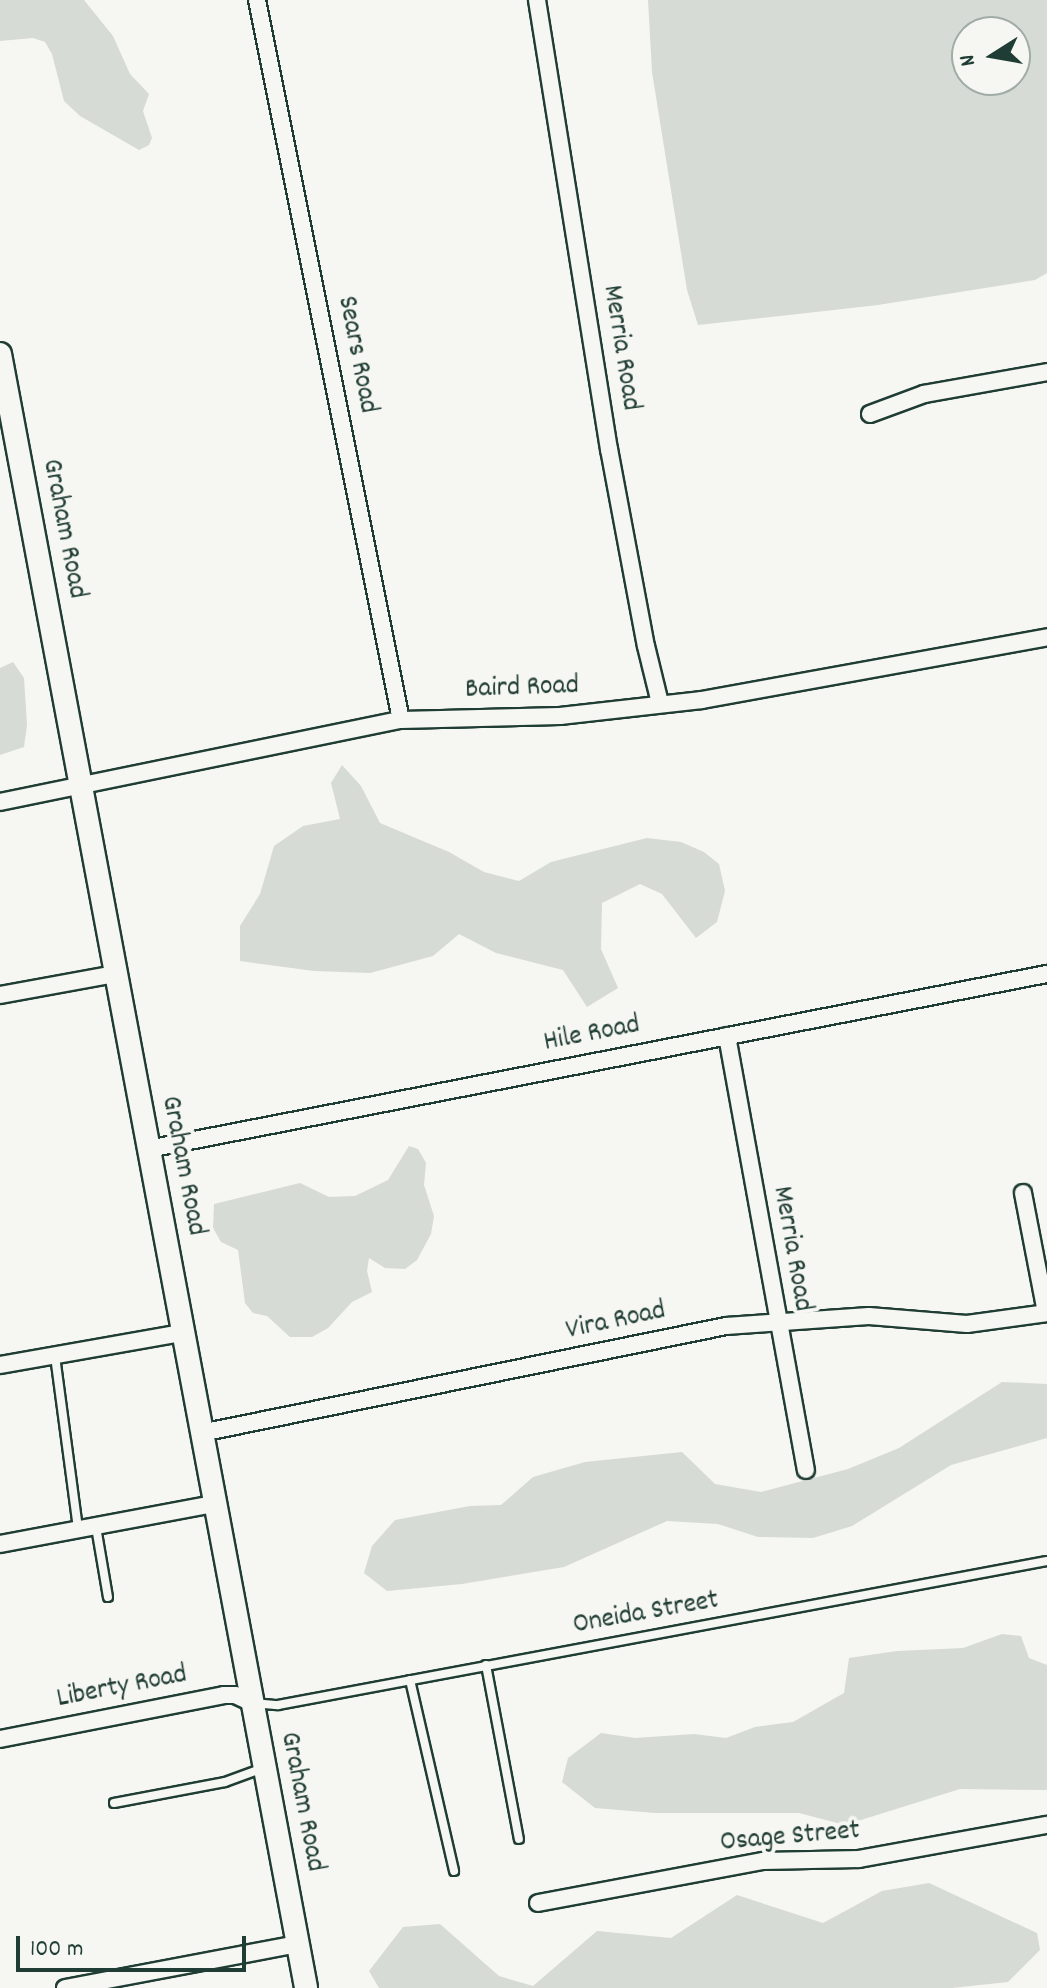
<!DOCTYPE html>
<html>
<head>
<meta charset="utf-8">
<style>
	body { margin:0 }
	#map { position:relative; width:1047px; height:1988px; overflow:hidden; background:#f6f6f2; font-family:Dekko,sans-serif }
	div>[style] { position:absolute }
	.green>* { inset:0; background:#d6dbd6 }
	.roads { filter:drop-shadow(2px 0 #1f3d34) drop-shadow(-2px 0 #1f3d34) drop-shadow(0 2px #1f3d34) drop-shadow(0 -2px #1f3d34) }
	.lane>* { height:8px; margin:-4px; padding:0 4px; transform-origin:4px; border-radius:4px; background:#f6f6f2 }
	.street>* { height:16px; margin:-8px; padding:0 8px; transform-origin:8px; border-radius:8px; background:#f6f6f2 }
	.secondary>* { height:22px; margin:-11px; padding:0 11px; transform-origin:11px; border-radius:11px; background:#f6f6f2 }
	span { translate:-50% -50%; white-space:nowrap; text-align:center; line-height:1.15; -webkit-text-stroke:8px #f6f6f2; paint-order:stroke }
	.street-label { font-size:28px; color:#1f3d34 }
	.north { position:absolute; left:951px; top:16px; width:80px; height:80px; box-sizing:border-box; background:#f6f6f2; border:2px solid #a0aca6; border-radius:50%; rotate:259deg; font-size:22px; font-weight:700; line-height:32px; text-align:center; color:#1f3d34 }
	.north::after { content:''; display:block; margin:auto; width:28px; height:36px; background:#1f3d34; clip-path:polygon(50% 0,100% 100%,50% 72%,0 100%) }
	.scale { position:absolute; left:16px; top:1936px; width:230px; height:36px; box-sizing:border-box; border:4px solid #1f3d34; border-top:0; padding-left:10px; font-size:24px; line-height:28px; white-space:nowrap; color:#1f3d34; -webkit-text-stroke:6px #f6f6f2; paint-order:stroke }
</style>
</head>
<body>
<div id="map">
	<div class="green">
		<div style="clip-path:polygon(0 0,84px 0,113px 36px,130px 74px,149px 94px,143px 111px,152px 138px,149px 145px,139px 150px,80px 116px,64px 101px,52px 54px,45px 42px,33px 38px,0 41px)"></div>
		<div style="clip-path:polygon(evenodd,648px 0,1047px 0,1047px 273px,1035px 280px,878px 305px,698px 325px,687px 290px,652px 72px,648px 0,967px 32px,1015px 32px,1015px 80px,967px 80px,967px 32px)"></div>
		<div style="clip-path:polygon(13px 662px,24px 678px,27px 725px,24px 747px,0 755px,0 668px)"></div>
		<div style="clip-path:polygon(342px 765px,361px 786px,380px 823px,449px 852px,484px 872px,519px 881px,551px 862px,647px 838px,681px 842px,704px 852px,719px 864px,725px 891px,717px 922px,696px 938px,662px 894px,640px 884px,602px 903px,601px 949px,618px 988px,587px 1007px,563px 970px,496px 953px,459px 934px,433px 956px,370px 973px,314px 971px,240px 961px,240px 926px,260px 894px,274px 846px,303px 826px,340px 819px,331px 783px)"></div>
		<div style="clip-path:polygon(409px 1146px,418px 1149px,426px 1163px,424px 1185px,434px 1216px,431px 1234px,417px 1260px,405px 1269px,385px 1268px,369px 1258px,367px 1271px,372px 1292px,352px 1302px,328px 1328px,312px 1337px,290px 1337px,267px 1316px,253px 1313px,245px 1303px,238px 1250px,221px 1242px,213px 1228px,214px 1204px,300px 1183px,329px 1197px,355px 1196px,388px 1180px)"></div>
		<div style="clip-path:polygon(1002px 1382px,1047px 1384px,1047px 1438px,951px 1465px,852px 1526px,813px 1538px,758px 1537px,718px 1524px,667px 1521px,564px 1567px,462px 1584px,387px 1591px,364px 1573px,372px 1546px,395px 1520px,470px 1506px,501px 1505px,533px 1477px,585px 1462px,682px 1452px,715px 1484px,761px 1492px,848px 1469px,899px 1448px)"></div>
		<div style="clip-path:polygon(1002px 1634px,1021px 1636px,1029px 1658px,1047px 1665px,1047px 1790px,960px 1789px,845px 1825px,799px 1813px,655px 1813px,595px 1808px,562px 1782px,568px 1758px,601px 1733px,635px 1738px,694px 1734px,726px 1738px,755px 1727px,793px 1722px,844px 1693px,849px 1658px,897px 1651px,963px 1648px)"></div>
		<div style="clip-path:polygon(929px 1883px,1037px 1933px,1040px 1950px,1008px 1982px,952px 1988px,379px 1988px,369px 1971px,403px 1927px,440px 1924px,499px 1976px,533px 1986px,597px 1931px,671px 1938px,737px 1895px,823px 1923px,882px 1891px)"></div>
	</div>
	<div class="roads">
		<div class="lane">
			<div style="left:55px;top:1356px;width:175px;rotate:82.4deg"></div>
			<div style="left:96px;top:1527px;width:71px;rotate:80.3deg"></div>
			<div style="left:486px;top:1665px;width:177px;rotate:79.3deg"></div>
			<div style="left:410px;top:1680px;width:196px;rotate:77deg"></div>
			<div style="left:253px;top:1703px;width:25px;rotate:5deg"></div>
			<div style="left:278px;top:1705px;width:782px;rotate:-10.61deg"></div>
			<div style="left:114px;top:1803px;width:113px;rotate:-10.7deg"></div>
			<div style="left:225px;top:1782px;width:40px;rotate:-20.2deg"></div>
		</div>
		<div class="street">
			<div style="left:257px;top:0;width:734px;rotate:78.69deg"></div>
			<div style="left:537px;top:0;width:455px;rotate:80.9deg"></div>
			<div style="left:609px;top:449px;width:200px;rotate:79.4deg"></div>
			<div style="left:646px;top:646px;width:59px;rotate:76.2deg"></div>
			<div style="left:870px;top:414px;width:58px;rotate:-20.3deg"></div>
			<div style="left:924px;top:394px;width:125px;rotate:-10.1deg"></div>
			<div style="left:0;top:802px;width:409px;rotate:-11.6deg"></div>
			<div style="left:401px;top:720px;width:159px;rotate:-1.4deg"></div>
			<div style="left:560px;top:716px;width:143px;rotate:-6.4deg"></div>
			<div style="left:702px;top:700px;width:351px;rotate:-10.3deg"></div>
			<div style="left:0;top:995px;width:118px;rotate:-10.3deg"></div>
			<div style="left:727px;top:1036px;width:441px;rotate:79.7deg"></div>
			<div style="left:148px;top:1149px;width:916px;rotate:-11.02deg"></div>
			<div style="left:1023px;top:1193px;width:122px;rotate:79.1deg"></div>
			<div style="left:0;top:1365px;width:184px;rotate:-10deg"></div>
			<div style="left:201px;top:1433px;width:536px;rotate:-11.52deg"></div>
			<div style="left:726px;top:1326px;width:143px;rotate:-4deg"></div>
			<div style="left:869px;top:1316px;width:98px;rotate:4.7deg"></div>
			<div style="left:967px;top:1324px;width:81px;rotate:-7.8deg"></div>
			<div style="left:0;top:1544px;width:218px;rotate:-10.6deg"></div>
			<div style="left:0;top:1739px;width:228px;rotate:-11.1deg"></div>
			<div style="left:224px;top:1695px;width:11px"></div>
			<div style="left:235px;top:1695px;width:19px;rotate:25deg"></div>
			<div style="left:538px;top:1903px;width:229px;rotate:-10.6deg"></div>
			<div style="left:763px;top:1861px;width:96px;rotate:-1.2deg"></div>
			<div style="left:859px;top:1859px;width:191px;rotate:-10.3deg"></div>
			<div style="left:65px;top:1988px;width:236px;rotate:-10.7deg"></div>
		</div>
		<div class="secondary">
			<div style="left:0;top:354px;width:1662px;rotate:79.39deg"></div>
		</div>
	</div>
	<div class="street-label">
		<span style="left:620px;top:348px;rotate:81deg">Merria Road</span>
		<span style="left:356px;top:355px;rotate:79deg">Sears Road</span>
		<span style="left:63px;top:529px;rotate:79deg">Graham Road</span>
		<span style="left:522px;top:689px;rotate:-2deg">Baird Road</span>
		<span style="left:592px;top:1035px;rotate:-11deg">Hile Road</span>
		<span style="left:182px;top:1166px;rotate:79deg">Graham Road</span>
		<span style="left:791px;top:1249px;rotate:80deg">Merria Road</span>
		<span style="left:616px;top:1322px;rotate:-12deg">Vira Road</span>
		<span style="left:646px;top:1614px;rotate:-10deg">Oneida Street</span>
		<span style="left:122px;top:1688px;rotate:-11deg">Liberty Road</span>
		<span style="left:301px;top:1802px;rotate:79deg">Graham Road</span>
		<span style="left:790px;top:1838px;rotate:-5deg">Osage Street</span>
	</div>
	<div class="north">N</div>
	<div class="scale">100 m</div>
</div>
</body>
</html>
